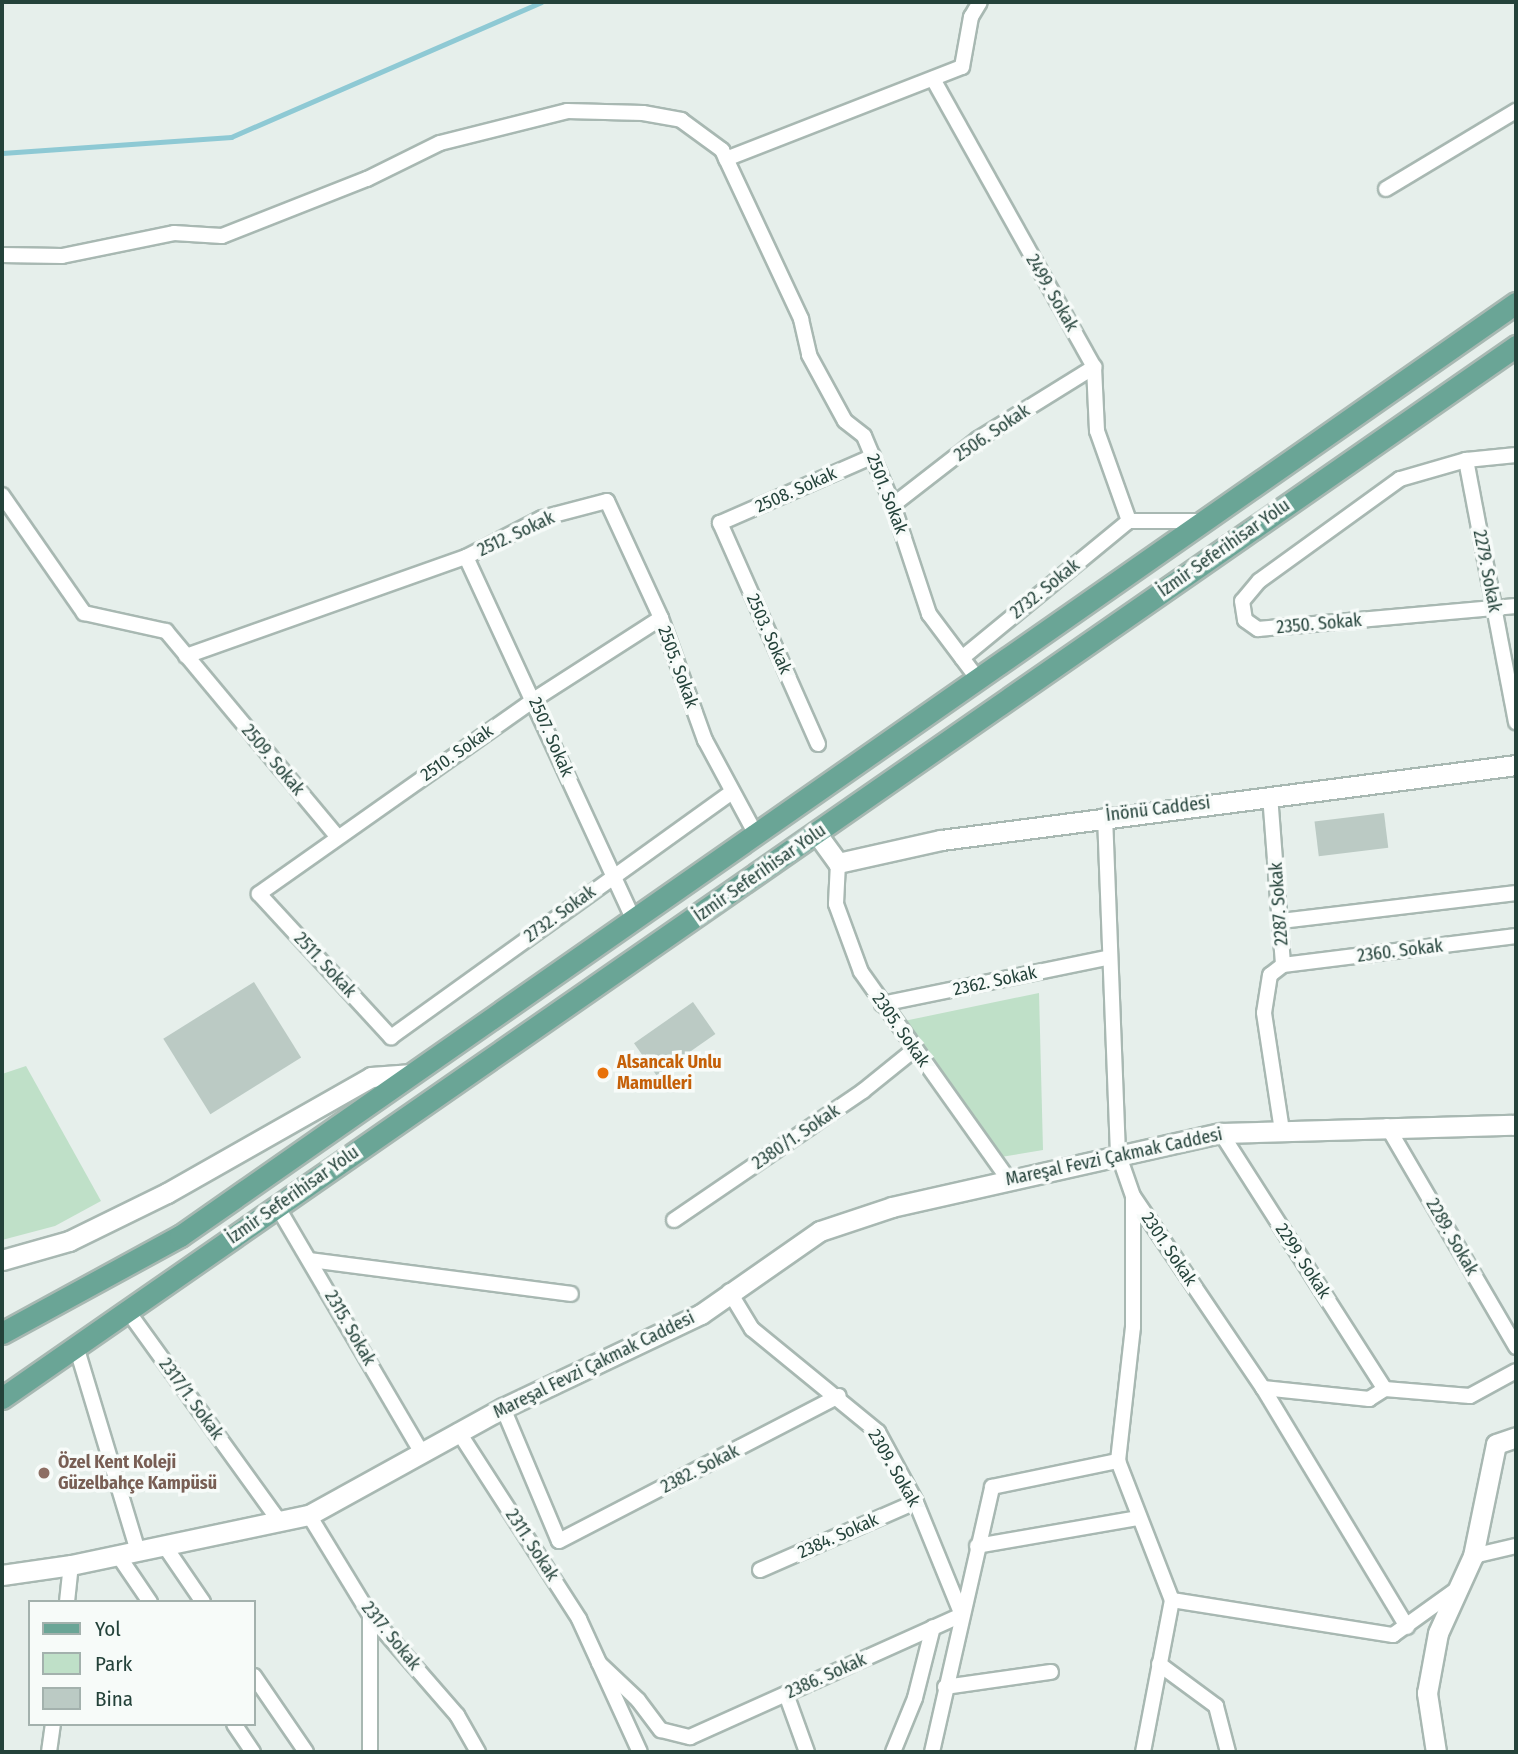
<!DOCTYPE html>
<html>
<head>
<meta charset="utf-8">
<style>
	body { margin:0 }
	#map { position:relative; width:1518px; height:1754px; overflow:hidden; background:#e6efeb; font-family:"Fira Sans Condensed",sans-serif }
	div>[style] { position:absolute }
	.green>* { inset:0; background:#bfe0c8 }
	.stream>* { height:5px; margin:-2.5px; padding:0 2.5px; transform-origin:2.5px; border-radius:2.5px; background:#8ec9d4 }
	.building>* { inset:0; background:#bbcac4; transform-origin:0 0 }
	.roads { filter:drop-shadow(2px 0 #a8b8b2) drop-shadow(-2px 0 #a8b8b2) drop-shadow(0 2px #a8b8b2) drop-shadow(0 -2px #a8b8b2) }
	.street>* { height:14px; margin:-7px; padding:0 7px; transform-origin:7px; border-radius:7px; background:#fff }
	.secondary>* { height:19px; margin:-9.5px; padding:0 9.5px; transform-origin:9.5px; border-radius:9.5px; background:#fff }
	.primary>* { height:21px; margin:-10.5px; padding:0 10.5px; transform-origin:10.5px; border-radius:10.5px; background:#6aa596 }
	.dots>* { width:19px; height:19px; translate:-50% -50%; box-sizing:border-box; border:4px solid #f7fbf9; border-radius:50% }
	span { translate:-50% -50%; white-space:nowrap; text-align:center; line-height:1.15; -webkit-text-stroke:7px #f7fbf9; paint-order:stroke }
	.street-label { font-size:18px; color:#24423a }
	.food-label { font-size:18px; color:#c56008; font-weight:700 }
	.left { translate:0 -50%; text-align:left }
	.education-label { font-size:18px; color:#785e54; font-weight:700 }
	.frame { position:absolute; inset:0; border:4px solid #24423a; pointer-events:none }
	.legend { position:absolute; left:28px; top:1600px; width:228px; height:126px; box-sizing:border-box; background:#f7fbf9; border:2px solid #a3b1ad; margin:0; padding:9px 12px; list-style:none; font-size:21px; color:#24423a }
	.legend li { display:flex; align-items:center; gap:14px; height:35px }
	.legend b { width:35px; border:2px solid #a3b1ad }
</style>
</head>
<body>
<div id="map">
	<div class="green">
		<div style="clip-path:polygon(1039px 993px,1043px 1150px,1001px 1157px,904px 1021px)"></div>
		<div style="clip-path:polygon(26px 1066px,101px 1201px,55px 1226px,2px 1240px,2px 1074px)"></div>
	</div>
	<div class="stream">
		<div style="left:2px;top:153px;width:230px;rotate:-4deg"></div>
		<div style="left:231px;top:137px;width:338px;rotate:-23.5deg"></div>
	</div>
	<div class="building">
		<div style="left:1384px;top:813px;width:35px;height:70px;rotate:83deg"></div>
		<div style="left:254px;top:982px;width:89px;height:107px;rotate:58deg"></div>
		<div style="left:693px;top:1002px;width:39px;height:72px;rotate:55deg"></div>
	</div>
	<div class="roads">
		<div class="street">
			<div style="left:933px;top:79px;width:330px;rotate:60.8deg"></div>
			<div style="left:1094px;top:367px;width:64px;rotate:87.3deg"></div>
			<div style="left:1097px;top:431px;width:96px;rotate:70.4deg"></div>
			<div style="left:726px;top:159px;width:253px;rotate:-21.3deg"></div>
			<div style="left:962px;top:67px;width:51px;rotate:-79.8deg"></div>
			<div style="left:971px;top:17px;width:17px;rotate:-59deg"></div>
			<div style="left:1386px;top:189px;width:152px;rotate:-31deg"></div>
			<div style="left:2px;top:255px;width:60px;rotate:1deg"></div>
			<div style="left:62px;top:256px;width:114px;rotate:-11.6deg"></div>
			<div style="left:174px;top:233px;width:48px;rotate:3.6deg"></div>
			<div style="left:222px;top:236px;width:156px;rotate:-21.5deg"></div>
			<div style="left:367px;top:179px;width:81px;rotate:-26.3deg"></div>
			<div style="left:440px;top:143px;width:131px;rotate:-14.1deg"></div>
			<div style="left:567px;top:111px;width:76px;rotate:1.5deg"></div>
			<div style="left:643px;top:113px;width:39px;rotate:10deg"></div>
			<div style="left:681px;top:120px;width:51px;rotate:36.2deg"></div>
			<div style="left:722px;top:150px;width:187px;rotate:64.9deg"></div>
			<div style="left:801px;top:319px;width:37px;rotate:77deg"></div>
			<div style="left:809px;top:355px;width:75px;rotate:61.4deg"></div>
			<div style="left:845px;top:421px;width:24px;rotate:38deg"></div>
			<div style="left:864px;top:436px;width:75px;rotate:67.2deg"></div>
			<div style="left:893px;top:505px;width:115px;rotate:71.7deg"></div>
			<div style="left:929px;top:614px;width:80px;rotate:53.1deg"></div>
			<div style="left:1516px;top:455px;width:50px;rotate:174.3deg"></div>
			<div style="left:1466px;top:460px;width:69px;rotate:163.9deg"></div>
			<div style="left:1400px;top:479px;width:174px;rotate:144.1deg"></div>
			<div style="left:1259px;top:581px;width:26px;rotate:130deg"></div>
			<div style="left:1242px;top:601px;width:19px;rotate:81deg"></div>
			<div style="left:1245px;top:620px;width:16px;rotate:35deg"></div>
			<div style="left:1258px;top:629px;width:259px;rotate:-5.1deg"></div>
			<div style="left:1466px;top:460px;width:267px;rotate:79.2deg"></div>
			<div style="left:2px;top:495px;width:144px;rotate:55.2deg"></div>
			<div style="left:84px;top:613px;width:84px;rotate:12.4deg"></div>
			<div style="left:166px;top:631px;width:267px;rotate:50.2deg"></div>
			<div style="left:893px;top:505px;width:108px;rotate:-37.8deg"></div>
			<div style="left:978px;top:439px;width:137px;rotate:-31.8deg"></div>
			<div style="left:1129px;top:521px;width:74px"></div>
			<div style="left:466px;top:557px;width:398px;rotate:65.2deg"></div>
			<div style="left:661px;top:618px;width:150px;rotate:147.3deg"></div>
			<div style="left:535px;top:699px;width:338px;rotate:144.8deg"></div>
			<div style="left:259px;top:894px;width:195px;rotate:47.3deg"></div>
			<div style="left:391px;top:1037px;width:418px;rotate:-35.7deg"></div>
			<div style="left:186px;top:656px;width:297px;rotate:-19.5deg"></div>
			<div style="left:466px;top:557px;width:85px;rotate:-27.2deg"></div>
			<div style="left:542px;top:518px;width:67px;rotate:-14.7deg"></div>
			<div style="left:607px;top:501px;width:129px;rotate:65.2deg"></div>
			<div style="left:661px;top:618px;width:130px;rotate:70.2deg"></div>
			<div style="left:705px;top:740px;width:103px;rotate:61.7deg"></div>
			<div style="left:962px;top:658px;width:216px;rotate:-39.4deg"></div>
			<div style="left:818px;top:744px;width:242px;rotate:-113.9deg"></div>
			<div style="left:720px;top:523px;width:167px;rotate:-23.6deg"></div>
			<div style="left:1270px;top:795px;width:170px;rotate:85.6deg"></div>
			<div style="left:1283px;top:965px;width:16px;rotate:142deg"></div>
			<div style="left:1270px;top:975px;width:38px;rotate:99deg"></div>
			<div style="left:1264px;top:1013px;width:118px;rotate:81.3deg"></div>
			<div style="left:1105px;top:816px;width:337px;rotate:87.8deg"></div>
			<div style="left:1118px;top:1153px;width:46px;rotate:70.8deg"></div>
			<div style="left:1133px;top:1196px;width:232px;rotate:55.9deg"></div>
			<div style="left:1263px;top:1388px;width:279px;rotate:58.9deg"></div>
			<div style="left:838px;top:863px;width:41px;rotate:92.8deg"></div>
			<div style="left:836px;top:904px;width:72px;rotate:69.8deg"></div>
			<div style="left:861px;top:972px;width:255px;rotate:54.6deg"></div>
			<div style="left:1281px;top:921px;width:237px;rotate:-6.8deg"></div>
			<div style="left:1283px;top:965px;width:235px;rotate:-7.1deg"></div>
			<div style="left:882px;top:1004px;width:230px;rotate:-11.6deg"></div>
			<div style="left:1387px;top:1126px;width:256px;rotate:59.7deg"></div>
			<div style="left:1221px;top:1133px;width:304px;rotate:57.4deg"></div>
			<div style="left:1133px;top:1197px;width:130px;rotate:90deg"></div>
			<div style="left:1133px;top:1327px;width:135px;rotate:96.4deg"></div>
			<div style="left:1118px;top:1461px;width:149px;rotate:68.8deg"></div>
			<div style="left:1172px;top:1600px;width:155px;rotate:100.8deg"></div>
			<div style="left:277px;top:1206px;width:284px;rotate:59.6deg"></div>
			<div style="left:674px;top:1220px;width:229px;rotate:-34.3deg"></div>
			<div style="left:863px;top:1091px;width:67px;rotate:-38.9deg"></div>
			<div style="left:310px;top:1260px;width:263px;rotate:7.4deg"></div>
			<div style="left:127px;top:1310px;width:260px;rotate:54.2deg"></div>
			<div style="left:76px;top:1346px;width:214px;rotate:73.2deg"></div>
			<div style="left:1263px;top:1388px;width:107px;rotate:5.9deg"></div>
			<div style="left:1369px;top:1399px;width:19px;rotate:-32deg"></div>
			<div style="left:1385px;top:1389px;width:85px;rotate:4.7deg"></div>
			<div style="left:1470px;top:1396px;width:52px;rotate:-28.5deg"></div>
			<div style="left:503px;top:1408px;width:144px;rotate:67.2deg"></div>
			<div style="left:559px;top:1541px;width:315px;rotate:-27.4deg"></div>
			<div style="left:458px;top:1431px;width:224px;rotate:57.2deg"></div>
			<div style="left:579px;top:1619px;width:146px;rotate:65.4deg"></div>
			<div style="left:309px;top:1515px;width:117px;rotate:58.6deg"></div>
			<div style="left:370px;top:1615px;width:133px;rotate:49deg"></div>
			<div style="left:457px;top:1715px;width:43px;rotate:60.4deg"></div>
			<div style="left:164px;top:1545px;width:69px;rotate:55.6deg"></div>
			<div style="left:977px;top:1546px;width:163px;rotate:-9.9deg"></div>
			<div style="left:118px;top:1555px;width:57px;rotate:55.8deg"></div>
			<div style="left:1473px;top:1556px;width:44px;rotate:-13.1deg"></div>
			<div style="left:760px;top:1570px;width:170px;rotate:-23.6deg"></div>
			<div style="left:1172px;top:1600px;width:224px;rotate:9deg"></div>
			<div style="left:1393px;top:1635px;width:79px;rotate:-35.7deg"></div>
			<div style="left:67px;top:1602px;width:37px;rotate:-84deg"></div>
			<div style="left:599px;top:1663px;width:54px;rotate:43.5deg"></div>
			<div style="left:638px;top:1700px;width:38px;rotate:53deg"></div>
			<div style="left:661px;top:1730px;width:30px;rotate:14deg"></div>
			<div style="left:690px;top:1737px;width:298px;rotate:-24.2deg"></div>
			<div style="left:962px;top:1615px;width:122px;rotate:-112.2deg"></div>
			<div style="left:916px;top:1502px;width:80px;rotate:-118.5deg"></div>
			<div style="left:878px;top:1432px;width:163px;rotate:-140.7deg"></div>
			<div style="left:752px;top:1329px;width:44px;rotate:-121.2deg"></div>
			<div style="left:1159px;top:1664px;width:71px;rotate:36.4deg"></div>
			<div style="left:1216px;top:1706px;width:48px;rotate:75.4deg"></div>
			<div style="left:254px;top:1676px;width:92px;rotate:55.6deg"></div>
			<div style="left:945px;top:1687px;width:107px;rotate:-8.1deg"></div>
			<div style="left:786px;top:1694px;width:62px;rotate:70.1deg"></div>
			<div style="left:234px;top:1724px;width:34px;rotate:56deg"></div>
			<div style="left:49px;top:1752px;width:28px;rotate:-82deg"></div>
			<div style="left:370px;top:1752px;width:137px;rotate:-90deg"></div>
			<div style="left:893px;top:1752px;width:58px;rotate:-67.8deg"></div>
			<div style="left:915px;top:1698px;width:73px;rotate:-75.8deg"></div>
			<div style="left:932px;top:1752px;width:272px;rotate:-77.2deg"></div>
			<div style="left:992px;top:1487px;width:129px;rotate:-11.7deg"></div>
		</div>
		<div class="secondary">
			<div style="left:817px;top:834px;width:36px;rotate:54deg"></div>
			<div style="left:838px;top:863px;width:106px;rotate:-12.6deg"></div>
			<div style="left:941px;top:840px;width:580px;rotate:-7.43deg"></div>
			<div style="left:2px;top:1260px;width:70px;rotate:-15.8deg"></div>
			<div style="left:69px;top:1241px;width:109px;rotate:-26.1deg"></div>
			<div style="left:167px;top:1193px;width:235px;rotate:-29.6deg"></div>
			<div style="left:371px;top:1077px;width:41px;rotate:-4.2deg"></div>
			<div style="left:2px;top:1575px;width:70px;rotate:-8.2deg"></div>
			<div style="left:71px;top:1565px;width:243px;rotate:-11.9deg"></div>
			<div style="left:309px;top:1515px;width:222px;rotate:-28.9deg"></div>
			<div style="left:503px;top:1408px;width:219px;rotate:-25.4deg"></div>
			<div style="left:701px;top:1314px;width:145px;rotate:-34.9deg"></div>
			<div style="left:820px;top:1231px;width:76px;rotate:-18.4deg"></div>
			<div style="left:892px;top:1207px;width:337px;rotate:-12.7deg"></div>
			<div style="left:1221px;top:1133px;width:295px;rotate:-1.6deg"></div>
			<div style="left:1436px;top:1752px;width:60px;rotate:-98.7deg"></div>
			<div style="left:1427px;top:1693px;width:61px;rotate:-79.6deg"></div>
			<div style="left:1438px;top:1633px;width:85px;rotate:-65.6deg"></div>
			<div style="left:1473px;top:1556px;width:114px;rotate:-78.4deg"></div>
			<div style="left:1496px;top:1444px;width:21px;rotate:-19deg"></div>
		</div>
		<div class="primary">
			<div style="left:2px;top:1333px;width:203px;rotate:-28.6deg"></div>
			<div style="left:180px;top:1236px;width:1630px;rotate:-34.93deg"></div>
			<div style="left:2px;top:1398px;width:1844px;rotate:-34.79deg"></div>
		</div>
	</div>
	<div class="dots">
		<div style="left:603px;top:1073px;background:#e8710a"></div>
		<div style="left:44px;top:1473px;background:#8d6e63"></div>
	</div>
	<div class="street-label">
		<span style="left:1052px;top:293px;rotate:60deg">2499. Sokak</span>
		<span style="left:992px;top:433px;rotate:-34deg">2506. Sokak</span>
		<span style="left:796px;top:490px;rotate:-24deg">2508. Sokak</span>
		<span style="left:887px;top:494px;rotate:69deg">2501. Sokak</span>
		<span style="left:516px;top:534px;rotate:-25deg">2512. Sokak</span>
		<span style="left:1224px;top:548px;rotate:-35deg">İzmir Seferihisar Yolu</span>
		<span style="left:1487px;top:571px;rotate:79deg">2279. Sokak</span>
		<span style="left:1045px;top:589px;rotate:-39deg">2732. Sokak</span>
		<span style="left:1319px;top:624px;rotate:-5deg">2350. Sokak</span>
		<span style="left:769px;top:634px;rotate:66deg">2503. Sokak</span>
		<span style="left:678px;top:667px;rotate:70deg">2505. Sokak</span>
		<span style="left:551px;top:737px;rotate:66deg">2507. Sokak</span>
		<span style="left:457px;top:753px;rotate:-35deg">2510. Sokak</span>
		<span style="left:273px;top:760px;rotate:50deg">2509. Sokak</span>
		<span style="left:1158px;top:809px;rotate:-7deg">İnönü Caddesi</span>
		<span style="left:760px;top:873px;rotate:-35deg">İzmir Seferihisar Yolu</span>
		<span style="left:1279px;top:904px;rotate:-94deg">2287. Sokak</span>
		<span style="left:560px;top:914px;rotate:-36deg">2732. Sokak</span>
		<span style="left:1400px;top:951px;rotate:-7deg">2360. Sokak</span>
		<span style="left:325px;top:965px;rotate:47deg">2511. Sokak</span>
		<span style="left:995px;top:981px;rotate:-12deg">2362. Sokak</span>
		<span style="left:901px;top:1030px;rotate:55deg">2305. Sokak</span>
		<span style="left:796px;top:1137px;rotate:-34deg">2380/1. Sokak</span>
		<span style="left:1114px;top:1157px;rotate:-12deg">Mareşal Fevzi Çakmak Caddesi</span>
		<span style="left:293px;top:1195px;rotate:-35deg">İzmir Seferihisar Yolu</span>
		<span style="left:1452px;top:1237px;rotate:60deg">2289. Sokak</span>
		<span style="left:1169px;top:1249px;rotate:56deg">2301. Sokak</span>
		<span style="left:1303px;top:1261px;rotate:57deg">2299. Sokak</span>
		<span style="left:350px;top:1328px;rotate:60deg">2315. Sokak</span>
		<span style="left:594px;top:1365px;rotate:-26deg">Mareşal Fevzi Çakmak Caddesi</span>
		<span style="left:191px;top:1399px;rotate:54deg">2317/1. Sokak</span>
		<span style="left:894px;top:1468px;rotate:60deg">2309. Sokak</span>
		<span style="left:700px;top:1469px;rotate:-27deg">2382. Sokak</span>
		<span style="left:838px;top:1536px;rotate:-24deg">2384. Sokak</span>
		<span style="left:532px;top:1545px;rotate:57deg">2311. Sokak</span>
		<span style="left:391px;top:1636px;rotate:51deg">2317. Sokak</span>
		<span style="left:826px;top:1676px;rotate:-24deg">2386. Sokak</span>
	</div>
	<div class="food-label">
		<span class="left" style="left:617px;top:1073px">Alsancak Unlu<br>Mamulleri</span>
	</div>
	<div class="education-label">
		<span class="left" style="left:58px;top:1473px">Özel Kent Koleji<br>Güzelbahçe Kampüsü</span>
	</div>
	<div class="frame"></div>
	<ul class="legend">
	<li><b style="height:9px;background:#6aa596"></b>Yol</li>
	<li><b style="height:19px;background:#bfe0c8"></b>Park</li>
	<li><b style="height:19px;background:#bbcac4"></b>Bina</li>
	</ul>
</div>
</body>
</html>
